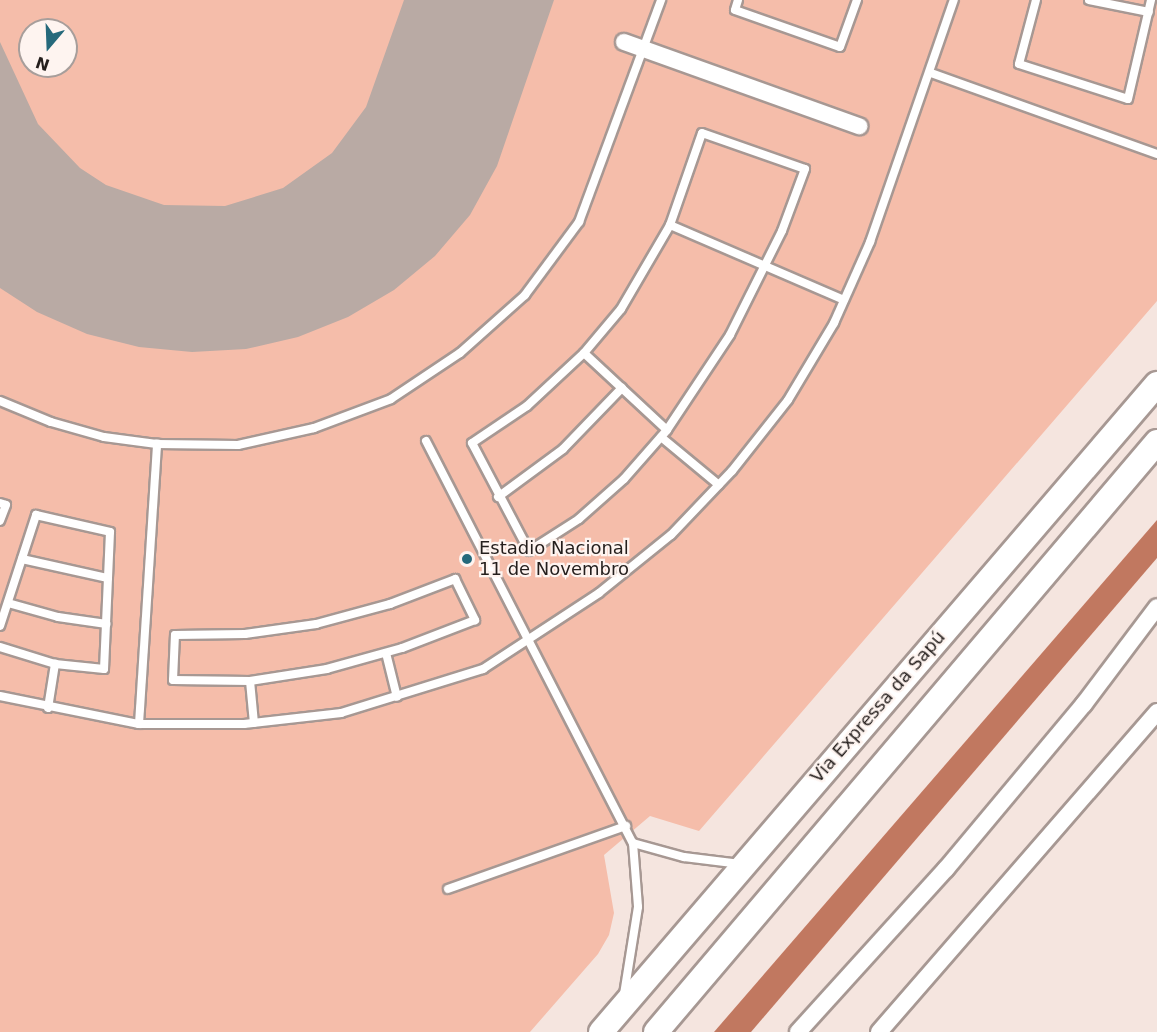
<!DOCTYPE html>
<html>
<head>
<meta charset="utf-8">
<style>
	body { margin:0 }
	#map { position:relative; width:1157px; height:1032px; overflow:hidden; background:#f5e5df; font-family:"DejaVu Sans",sans-serif }
	div>[style] { position:absolute }
	.green>* { inset:0; background:#f5bdaa }
	.water>* { inset:0; background:#c17860 }
	.building>* { inset:0; background:#b9aaa4 }
	.roads { filter:drop-shadow(2px 0 #a79893) drop-shadow(-2px 0 #a79893) drop-shadow(0 2px #a79893) drop-shadow(0 -2px #a79893) }
	.lane>* { height:8px; margin:-4px; padding:0 4px; transform-origin:4px; border-radius:4px; background:#fff }
	.street>* { height:16px; margin:-8px; padding:0 8px; transform-origin:8px; border-radius:8px; background:#fff }
	.secondary>* { height:24px; margin:-12px; padding:0 12px; transform-origin:12px; border-radius:12px; background:#fff }
	.dots>* { width:16px; height:16px; translate:-50% -50%; box-sizing:border-box; border:3px solid #fef4f0; border-radius:50% }
	span { translate:-50% -50%; white-space:nowrap; text-align:center; line-height:1.15; -webkit-text-stroke:4.5px #fef4f0; paint-order:stroke }
	.poi-label { font-size:18px; color:#241e1c }
	.left { translate:0 -50%; text-align:left }
	.street-label { font-size:18px; color:#241e1c }
	.north { position:absolute; left:18px; top:18px; width:60px; height:60px; box-sizing:border-box; background:#fef4f0; border:2px solid #a79e9b; border-radius:50%; rotate:199deg; font-size:16px; font-weight:700; line-height:24px; text-align:center; color:#241e1c }
	.north::after { content:''; display:block; margin:auto; width:21px; height:27px; background:#26697b; clip-path:polygon(50% 0,100% 100%,50% 72%,0 100%) }
</style>
</head>
<body>
<div id="map">
	<div class="green">
		<div style="clip-path:polygon(evenodd,0 0,1157px 0,1157px 301px,699px 831px,650px 816px,604px 855px,614px 913px,609px 935px,598px 954px,530px 1032px,0 1032px,0 0,30px 30px,66px 30px,66px 66px,30px 66px,30px 30px)"></div>
	</div>
	<div class="water">
		<div style="clip-path:polygon(1157px 520px,1157px 558px,751px 1032px,714px 1032px)"></div>
	</div>
	<div class="building">
		<div style="clip-path:polygon(404px 0,554px 0,497px 166px,470px 215px,435px 256px,394px 290px,348px 317px,298px 337px,246px 349px,192px 352px,139px 347px,87px 334px,37px 312px,0 288px,0 42px,38px 124px,80px 168px,106px 185px,164px 205px,225px 206px,283px 188px,332px 153px,366px 107px)"></div>
	</div>
	<div class="roads">
		<div class="lane">
			<div style="left:738px;top:0;width:10px;rotate:107deg"></div>
			<div style="left:735px;top:10px;width:111px;rotate:19.4deg"></div>
			<div style="left:840px;top:47px;width:50px;rotate:-70.1deg"></div>
			<div style="left:1036px;top:0;width:66px;rotate:104.9deg"></div>
			<div style="left:1019px;top:64px;width:114px;rotate:17.8deg"></div>
			<div style="left:1128px;top:99px;width:102px;rotate:-76.9deg"></div>
			<div style="left:1089px;top:0;width:61px;rotate:11.3deg"></div>
			<div style="left:931px;top:73px;width:240px;rotate:19.7deg"></div>
			<div style="left:702px;top:133px;width:109px;rotate:19.3deg"></div>
			<div style="left:805px;top:169px;width:66px;rotate:110.4deg"></div>
			<div style="left:782px;top:231px;width:116px;rotate:116.6deg"></div>
			<div style="left:730px;top:335px;width:114px;rotate:123.6deg"></div>
			<div style="left:667px;top:430px;width:65px;rotate:131.3deg"></div>
			<div style="left:624px;top:479px;width:60px;rotate:138.4deg"></div>
			<div style="left:579px;top:519px;width:59px;rotate:147.4deg"></div>
			<div style="left:529px;top:551px;width:122px;rotate:-117.8deg"></div>
			<div style="left:472px;top:443px;width:66px;rotate:-33.9deg"></div>
			<div style="left:527px;top:406px;width:78px;rotate:-42.9deg"></div>
			<div style="left:584px;top:353px;width:57px;rotate:-49.9deg"></div>
			<div style="left:621px;top:309px;width:97px;rotate:-59.7deg"></div>
			<div style="left:670px;top:225px;width:97px;rotate:-70.8deg"></div>
			<div style="left:670px;top:225px;width:189px;rotate:23.3deg"></div>
			<div style="left:584px;top:353px;width:113px;rotate:42.9deg"></div>
			<div style="left:0;top:401px;width:55px;rotate:22.4deg"></div>
			<div style="left:51px;top:422px;width:55px;rotate:15.8deg"></div>
			<div style="left:104px;top:437px;width:53px;rotate:7.5deg"></div>
			<div style="left:157px;top:444px;width:81px;rotate:0.7deg"></div>
			<div style="left:238px;top:445px;width:78px;rotate:-12.6deg"></div>
			<div style="left:314px;top:428px;width:82px;rotate:-20.6deg"></div>
			<div style="left:391px;top:399px;width:83px;rotate:-33.7deg"></div>
			<div style="left:460px;top:353px;width:87px;rotate:-41.7deg"></div>
			<div style="left:525px;top:295px;width:91px;rotate:-53.5deg"></div>
			<div style="left:579px;top:222px;width:237px;rotate:-69.7deg"></div>
			<div style="left:661px;top:437px;width:75px;rotate:39.6deg"></div>
			<div style="left:426px;top:441px;width:452px;rotate:62.8deg"></div>
			<div style="left:633px;top:843px;width:64px;rotate:85.5deg"></div>
			<div style="left:638px;top:907px;width:88px;rotate:99.1deg"></div>
			<div style="left:498px;top:497px;width:81px;rotate:-36.4deg"></div>
			<div style="left:563px;top:449px;width:85px;rotate:-46deg"></div>
			<div style="left:0;top:503px;width:6px;rotate:18deg"></div>
			<div style="left:6px;top:505px;width:17px;rotate:111deg"></div>
			<div style="left:22px;top:559px;width:88px;rotate:12.5deg"></div>
			<div style="left:455px;top:579px;width:46px;rotate:64deg"></div>
			<div style="left:475px;top:620px;width:78px;rotate:159deg"></div>
			<div style="left:402px;top:648px;width:78px;rotate:164.4deg"></div>
			<div style="left:327px;top:669px;width:78px;rotate:171.1deg"></div>
			<div style="left:250px;top:681px;width:77px;rotate:-179.3deg"></div>
			<div style="left:173px;top:680px;width:45px;rotate:-87.5deg"></div>
			<div style="left:175px;top:635px;width:70px;rotate:-0.8deg"></div>
			<div style="left:245px;top:634px;width:72px;rotate:-8deg"></div>
			<div style="left:316px;top:624px;width:77px;rotate:-15.1deg"></div>
			<div style="left:390px;top:604px;width:70px;rotate:-21deg"></div>
			<div style="left:8px;top:603px;width:52px;rotate:15.6deg"></div>
			<div style="left:58px;top:617px;width:49px;rotate:8.3deg"></div>
			<div style="left:0;top:626px;width:117px;rotate:-72deg"></div>
			<div style="left:36px;top:515px;width:76px;rotate:12.9deg"></div>
			<div style="left:110px;top:532px;width:137px;rotate:92.5deg"></div>
			<div style="left:104px;top:669px;width:49px;rotate:-174.2deg"></div>
			<div style="left:55px;top:664px;width:58px;rotate:-162.8deg"></div>
			<div style="left:386px;top:653px;width:45px;rotate:76deg"></div>
			<div style="left:250px;top:681px;width:42px;rotate:84.6deg"></div>
			<div style="left:0;top:696px;width:142px;rotate:11.4deg"></div>
			<div style="left:139px;top:724px;width:105px"></div>
			<div style="left:244px;top:724px;width:98px;rotate:-6.5deg"></div>
			<div style="left:341px;top:713px;width:149px;rotate:-17.2deg"></div>
			<div style="left:483px;top:669px;width:139px;rotate:-33.2deg"></div>
			<div style="left:599px;top:593px;width:92px;rotate:-38.9deg"></div>
			<div style="left:671px;top:535px;width:88px;rotate:-46.4deg"></div>
			<div style="left:732px;top:471px;width:90px;rotate:-51.7deg"></div>
			<div style="left:788px;top:400px;width:90px;rotate:-59.1deg"></div>
			<div style="left:834px;top:323px;width:89px;rotate:-66deg"></div>
			<div style="left:870px;top:242px;width:256px;rotate:-70.9deg"></div>
			<div style="left:48px;top:708px;width:45px;rotate:-81deg"></div>
			<div style="left:139px;top:724px;width:281px;rotate:-86.3deg"></div>
			<div style="left:633px;top:843px;width:53px;rotate:15.4deg"></div>
			<div style="left:684px;top:857px;width:57px;rotate:7deg"></div>
			<div style="left:448px;top:889px;width:189px;rotate:-19.5deg"></div>
		</div>
		<div class="street">
			<div style="left:624px;top:42px;width:250px;rotate:19.7deg"></div>
			<div style="left:798px;top:1032px;width:220px;rotate:-47.8deg"></div>
			<div style="left:946px;top:869px;width:215px;rotate:-50.1deg"></div>
			<div style="left:1084px;top:704px;width:121px;rotate:-53deg"></div>
			<div style="left:879px;top:1032px;width:424px;rotate:-49deg"></div>
		</div>
		<div class="secondary">
			<div style="left:601px;top:1032px;width:854px;rotate:-49.37deg"></div>
			<div style="left:656px;top:1032px;width:774px;rotate:-49.66deg"></div>
		</div>
	</div>
	<div class="dots">
		<div style="left:467px;top:559px;background:#26697b"></div>
	</div>
	<div class="poi-label">
		<span class="left" style="left:479px;top:559px">Estadio Nacional<br>11 de Novembro</span>
	</div>
	<div class="street-label">
		<span style="left:878px;top:707px;rotate:-49deg">Via Expressa da Sapú</span>
	</div>
	<div class="north">N</div>
</div>
</body>
</html>
